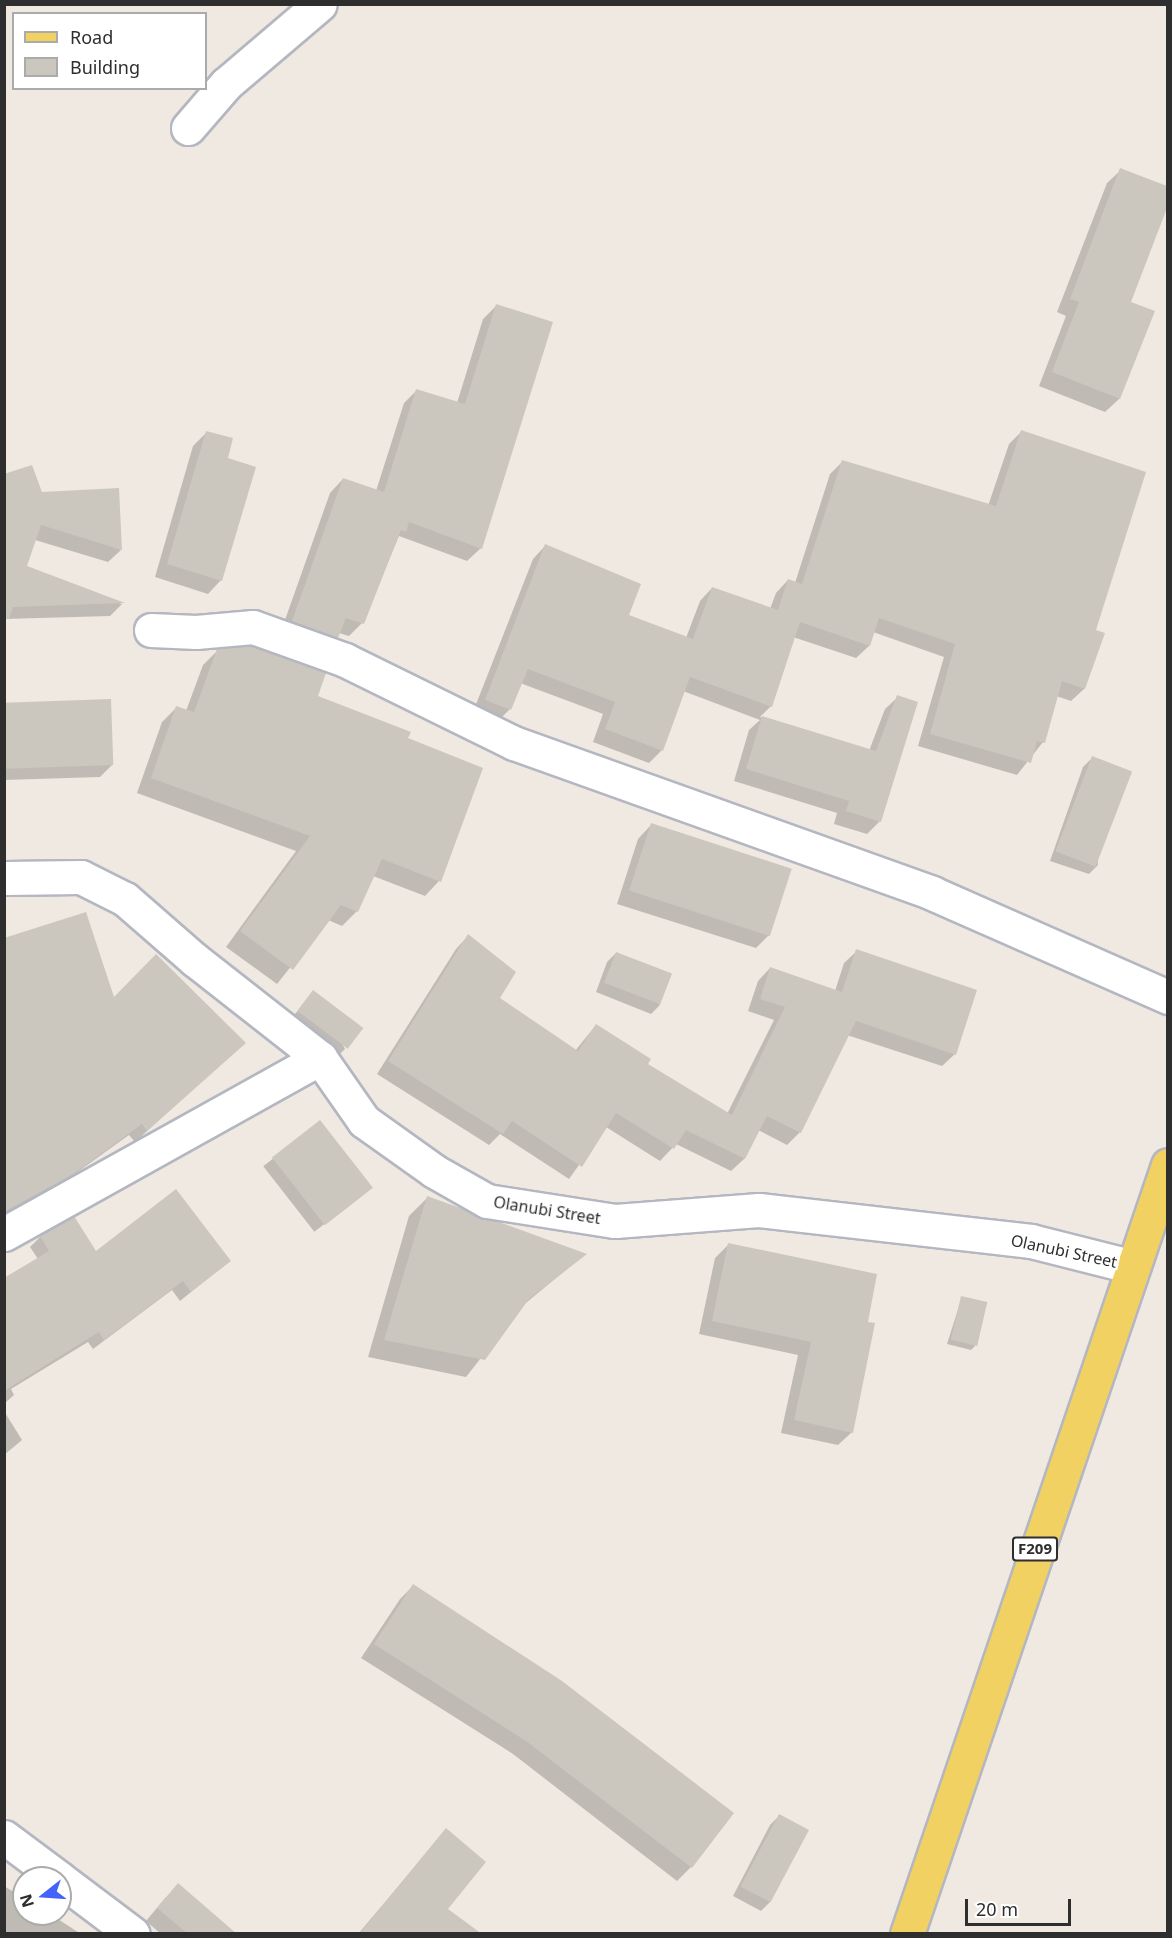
<!DOCTYPE html>
<html>
<head>
<meta charset="utf-8">
<style>
	body { margin:0 }
	#map { position:relative; width:1172px; height:1938px; overflow:hidden; background:#efe9e1; font-family:"Noto Sans",sans-serif }
	div>[style] { position:absolute }
	.shadow>* { inset:0; background:#0003; transform-origin:0 0 }
	.building>* { inset:0; background:#cbc7bf; transform-origin:0 0 }
	.roads { filter:drop-shadow(2px 0 #b4b7c1) drop-shadow(-2px 0 #b4b7c1) drop-shadow(0 2px #b4b7c1) drop-shadow(0 -2px #b4b7c1) }
	.minor>* { height:33px; margin:-16.5px; padding:0 16.5px; transform-origin:16.5px; border-radius:16.5px; background:#fff }
	.major>* { height:33px; margin:-16.5px; padding:0 16.5px; transform-origin:16.5px; border-radius:16.5px; background:#f2d163 }
	span { translate:-50% -50%; white-space:nowrap; text-align:center; line-height:1.15; -webkit-text-stroke:5px #fff; paint-order:stroke }
	.shield-label span { padding:2px 4px; background:#fff; border:2px solid; border-radius:4px; -webkit-text-stroke-width:0 }
	.shield-label { font-size:15px; color:#2e2e2e; font-weight:700 }
	.street-label { font-size:16px; color:#2e2e2e }
	.frame { position:absolute; inset:0; border:6px solid #2e2e2e; pointer-events:none }
	.legend { position:absolute; left:12px; top:12px; width:195px; height:78px; box-sizing:border-box; background:#fff; border:2px solid #ababab; margin:0; padding:8px 10px; list-style:none; font-size:18px; color:#2e2e2e }
	.legend li { display:flex; align-items:center; gap:12px; height:30px }
	.legend b { width:30px; border:2px solid #ababab }
	.north { position:absolute; left:12px; top:1866px; width:60px; height:60px; box-sizing:border-box; background:#fff; border:2px solid #ababab; border-radius:50%; rotate:253deg; font-size:16px; font-weight:700; line-height:24px; text-align:center; color:#2e2e2e }
	.north::after { content:''; display:block; margin:auto; width:21px; height:27px; background:#4264fb; clip-path:polygon(50% 0,100% 100%,50% 72%,0 100%) }
	.scale { position:absolute; left:965px; top:1899px; width:106px; height:27px; box-sizing:border-box; border:3px solid #2e2e2e; border-top:0; padding-left:8px; font-size:18px; line-height:21px; white-space:nowrap; color:#2e2e2e; -webkit-text-stroke:4px #fff; paint-order:stroke }
</style>
</head>
<body>
<div id="map">
	<div class="shadow">
		<div style="clip-path:polygon(1121px 170px,1168px 188px,1168px 203px,1129px 303px,1153px 312px,1119px 399px,1105px 412px,1039px 386px,1066px 316px,1057px 312px,1107px 183px)"></div>
		<div style="clip-path:polygon(496px 306px,481px 548px,467px 561px,399px 536px,362px 623px,349px 636px,339px 633px,324px 650px,280px 634px,330px 493px,343px 479px,376px 491px,404px 403px,417px 390px,457px 403px,483px 319px)"></div>
		<div style="clip-path:polygon(1022px 431px,1094px 631px,1084px 689px,1071px 701px,1056px 696px,1043px 742px,1017px 775px,918px 746px,944px 657px,873px 632px,869px 646px,856px 658px,793px 637px,771px 706px,760px 717px,869px 751px,885px 709px,898px 697px,880px 821px,867px 834px,834px 824px,837px 813px,734px 781px,749px 730px,760px 720px,683px 691px,661px 751px,649px 763px,593px 742px,603px 714px,520px 683px,509px 710px,497px 722px,473px 712px,533px 559px,545px 546px,627px 616px,686px 638px,700px 601px,712px 588px,770px 609px,776px 593px,788px 580px,795px 583px,830px 474px,842px 462px,988px 506px,1009px 444px)"></div>
		<div style="clip-path:polygon(207px 432px,226px 459px,221px 580px,208px 594px,155px 577px,193px 446px)"></div>
		<div style="clip-path:polygon(4px 476px,41px 493px,121px 550px,108px 562px,35px 540px,25px 567px,122px 604px,110px 616px,4px 619px)"></div>
		<div style="clip-path:polygon(218px 650px,406px 739px,439px 881px,425px 896px,373px 876px,357px 911px,342px 926px,328px 920px,277px 984px,226px 947px,296px 851px,137px 793px,162px 722px,177px 707px,186px 711px,203px 665px)"></div>
		<div style="clip-path:polygon(4px 704px,112px 765px,100px 777px,4px 780px)"></div>
		<div style="clip-path:polygon(1092px 758px,1098px 865px,1089px 874px,1050px 861px,1083px 767px)"></div>
		<div style="clip-path:polygon(651px 825px,770px 934px,756px 948px,617px 904px,638px 839px)"></div>
		<div style="clip-path:polygon(468px 936px,498px 999px,575px 1051px,596px 1025px,646px 1064px,727px 1114px,774px 1020px,748px 1011px,758px 981px,770px 968px,835px 991px,844px 963px,857px 951px,955px 1054px,942px 1066px,847px 1035px,800px 1132px,787px 1145px,758px 1130px,744px 1159px,731px 1171px,676px 1144px,660px 1161px,606px 1127px,569px 1179px,500px 1134px,489px 1145px,377px 1074px,456px 949px)"></div>
		<div style="clip-path:polygon(4px 940px,113px 1000px,232px 1054px,135px 1142px,129px 1135px,58px 1186px,4px 1216px)"></div>
		<div style="clip-path:polygon(616px 953px,660px 1005px,651px 1014px,596px 992px,607px 962px)"></div>
		<div style="clip-path:polygon(314px 992px,345px 1049px,336px 1058px,289px 1021px)"></div>
		<div style="left:320px;top:1122px;width:83px;height:72px;rotate:52deg"></div>
		<div style="clip-path:polygon(427px 1198px,584px 1255px,521px 1307px,466px 1377px,368px 1357px,409px 1216px)"></div>
		<div style="clip-path:polygon(73px 1218px,96px 1253px,229px 1261px,180px 1301px,172px 1290px,93px 1349px,88px 1342px,11px 1389px,14px 1395px,4px 1404px,4px 1280px,38px 1259px,30px 1247px,40px 1237px)"></div>
		<div style="clip-path:polygon(729px 1244px,866px 1323px,852px 1432px,838px 1445px,781px 1433px,798px 1355px,699px 1334px,715px 1258px)"></div>
		<div style="clip-path:polygon(962px 1297px,975px 1346px,971px 1350px,947px 1344px)"></div>
		<div style="clip-path:polygon(4px 1411px,22px 1440px,4px 1455px)"></div>
		<div style="clip-path:polygon(413px 1586px,691px 1867px,677px 1881px,513px 1754px,361px 1658px,400px 1599px)"></div>
		<div style="clip-path:polygon(779px 1816px,770px 1902px,761px 1911px,733px 1896px,770px 1825px)"></div>
		<div style="clip-path:polygon(446px 1830px,445px 1909px,479px 1934px,358px 1934px)"></div>
		<div style="clip-path:polygon(4px 1886px,24px 1898px,24px 1914px,50px 1914px,81px 1934px,4px 1934px)"></div>
		<div style="clip-path:polygon(166px 1897px,235px 1934px,161px 1934px,146px 1921px)"></div>
	</div>
	<div class="building">
		<div style="clip-path:polygon(1120px 168px,1167px 186px,1167px 208px,1131px 302px,1155px 311px,1120px 399px,1052px 372px,1079px 302px,1070px 299px)"></div>
		<div style="clip-path:polygon(496px 304px,553px 322px,482px 549px,409px 522px,406px 532px,401px 530px,364px 624px,346px 618px,338px 638px,292px 621px,343px 478px,384px 492px,416px 389px,465px 404px)"></div>
		<div style="clip-path:polygon(1021px 430px,1146px 472px,1096px 630px,1105px 633px,1085px 689px,1062px 681px,1045px 743px,1037px 741px,1031px 763px,930px 734px,955px 644px,879px 618px,870px 646px,800px 622px,772px 707px,690px 677px,663px 751px,605px 729px,615px 702px,528px 669px,511px 710px,485px 700px,545px 544px,641px 584px,629px 615px,693px 639px,712px 587px,778px 610px,788px 579px,802px 584px,842px 460px,996px 506px)"></div>
		<div style="clip-path:polygon(206px 431px,233px 438px,228px 458px,256px 467px,222px 581px,167px 564px)"></div>
		<div style="clip-path:polygon(32px 465px,42px 492px,119px 488px,122px 550px,41px 525px,27px 566px,125px 603px,13px 607px,9px 619px,4px 618px,4px 474px)"></div>
		<div style="clip-path:polygon(251px 646px,326px 673px,318px 696px,411px 732px,408px 738px,483px 768px,441px 882px,382px 859px,358px 912px,341px 905px,293px 970px,240px 931px,310px 836px,151px 778px,176px 706px,194px 712px,217px 649px)"></div>
		<div style="clip-path:polygon(897px 695px,918px 702px,881px 822px,846px 811px,849px 801px,746px 769px,762px 716px,876px 751px)"></div>
		<div style="left:111px;top:699px;width:66px;height:107px;rotate:88deg"></div>
		<div style="left:1092px;top:756px;width:43px;height:102px;rotate:21deg"></div>
		<div style="left:651px;top:823px;width:148px;height:71px;rotate:18deg"></div>
		<div style="clip-path:polygon(86px 912px,114px 997px,156px 954px,246px 1043px,147px 1131px,142px 1124px,72px 1175px,4px 1212px,4px 938px)"></div>
		<div style="clip-path:polygon(468px 934px,516px 972px,500px 998px,578px 1051px,596px 1024px,651px 1059px,648px 1064px,732px 1115px,785px 1007px,760px 999px,770px 967px,842px 992px,856px 949px,977px 990px,956px 1055px,856px 1021px,801px 1133px,767px 1116px,745px 1159px,686px 1130px,674px 1149px,616px 1113px,582px 1167px,512px 1121px,503px 1134px,388px 1061px)"></div>
		<div style="left:616px;top:952px;width:60px;height:33px;rotate:21deg"></div>
		<div style="left:313px;top:990px;width:63px;height:26px;rotate:37deg"></div>
		<div style="left:320px;top:1120px;width:86px;height:61px;rotate:52deg"></div>
		<div style="clip-path:polygon(176px 1189px,231px 1261px,191px 1292px,183px 1281px,104px 1340px,99px 1332px,4px 1391px,4px 1278px,49px 1251px,40px 1236px,74px 1216px,96px 1251px)"></div>
		<div style="clip-path:polygon(427px 1196px,587px 1254px,529px 1299px,485px 1360px,384px 1340px)"></div>
		<div style="clip-path:polygon(728px 1243px,877px 1274px,868px 1322px,875px 1323px,853px 1433px,794px 1420px,811px 1342px,712px 1321px)"></div>
		<div style="left:961px;top:1296px;width:27px;height:45px;rotate:13deg"></div>
		<div style="clip-path:polygon(413px 1584px,562px 1681px,734px 1813px,692px 1868px,526px 1741px,374px 1644px)"></div>
		<div style="left:779px;top:1814px;width:34px;height:82px;rotate:28deg"></div>
		<div style="clip-path:polygon(446px 1828px,486px 1862px,448px 1909px,482px 1934px,359px 1934px)"></div>
		<div style="clip-path:polygon(178px 1883px,237px 1934px,188px 1934px,157px 1908px)"></div>
	</div>
	<div class="roads">
		<div class="minor">
			<div style="left:188px;top:128px;width:58px;rotate:-49.2deg"></div>
			<div style="left:226px;top:84px;width:123px;rotate:-40.4deg"></div>
			<div style="left:151px;top:630px;width:45px;rotate:2.5deg"></div>
			<div style="left:196px;top:632px;width:57px;rotate:-5deg"></div>
			<div style="left:253px;top:627px;width:98px;rotate:19.7deg"></div>
			<div style="left:345px;top:660px;width:188px;rotate:26.2deg"></div>
			<div style="left:514px;top:743px;width:444px;rotate:19.7deg"></div>
			<div style="left:932px;top:893px;width:258px;rotate:23.8deg"></div>
			<div style="left:4px;top:878px;width:77px;rotate:-0.7deg"></div>
			<div style="left:81px;top:877px;width:49px;rotate:26.6deg"></div>
			<div style="left:125px;top:899px;width:93px;rotate:41.1deg"></div>
			<div style="left:195px;top:960px;width:159px;rotate:38.1deg"></div>
			<div style="left:320px;top:1058px;width:77px;rotate:55.1deg"></div>
			<div style="left:364px;top:1121px;width:86px;rotate:35.5deg"></div>
			<div style="left:434px;top:1171px;width:61px;rotate:29.5deg"></div>
			<div style="left:487px;top:1201px;width:130px;rotate:8.9deg"></div>
			<div style="left:615px;top:1221px;width:144px;rotate:-4.4deg"></div>
			<div style="left:759px;top:1210px;width:274px;rotate:6.5deg"></div>
			<div style="left:1031px;top:1241px;width:102px;rotate:14.2deg"></div>
			<div style="left:4px;top:1234px;width:362px;rotate:-29.1deg"></div>
			<div style="left:4px;top:1837px;width:69px;rotate:36.7deg"></div>
			<div style="left:60px;top:1879px;width:91px;rotate:37deg"></div>
		</div>
		<div class="major">
			<div style="left:907px;top:1934px;width:812px;rotate:-71.25deg"></div>
		</div>
	</div>
	<div class="shield-label">
		<span style="left:1035px;top:1549px">F209</span>
	</div>
	<div class="street-label">
		<span style="left:547px;top:1210px;rotate:9deg">Olanubi Street</span>
		<span style="left:1064px;top:1251px;rotate:12deg">Olanubi Street</span>
	</div>
	<div class="frame"></div>
	<ul class="legend">
	<li><b style="height:8px;background:#f2d163"></b>Road</li>
	<li><b style="height:16px;background:#cbc7bf"></b>Building</li>
	</ul>
	<div class="north">N</div>
	<div class="scale">20 m</div>
</div>
</body>
</html>
